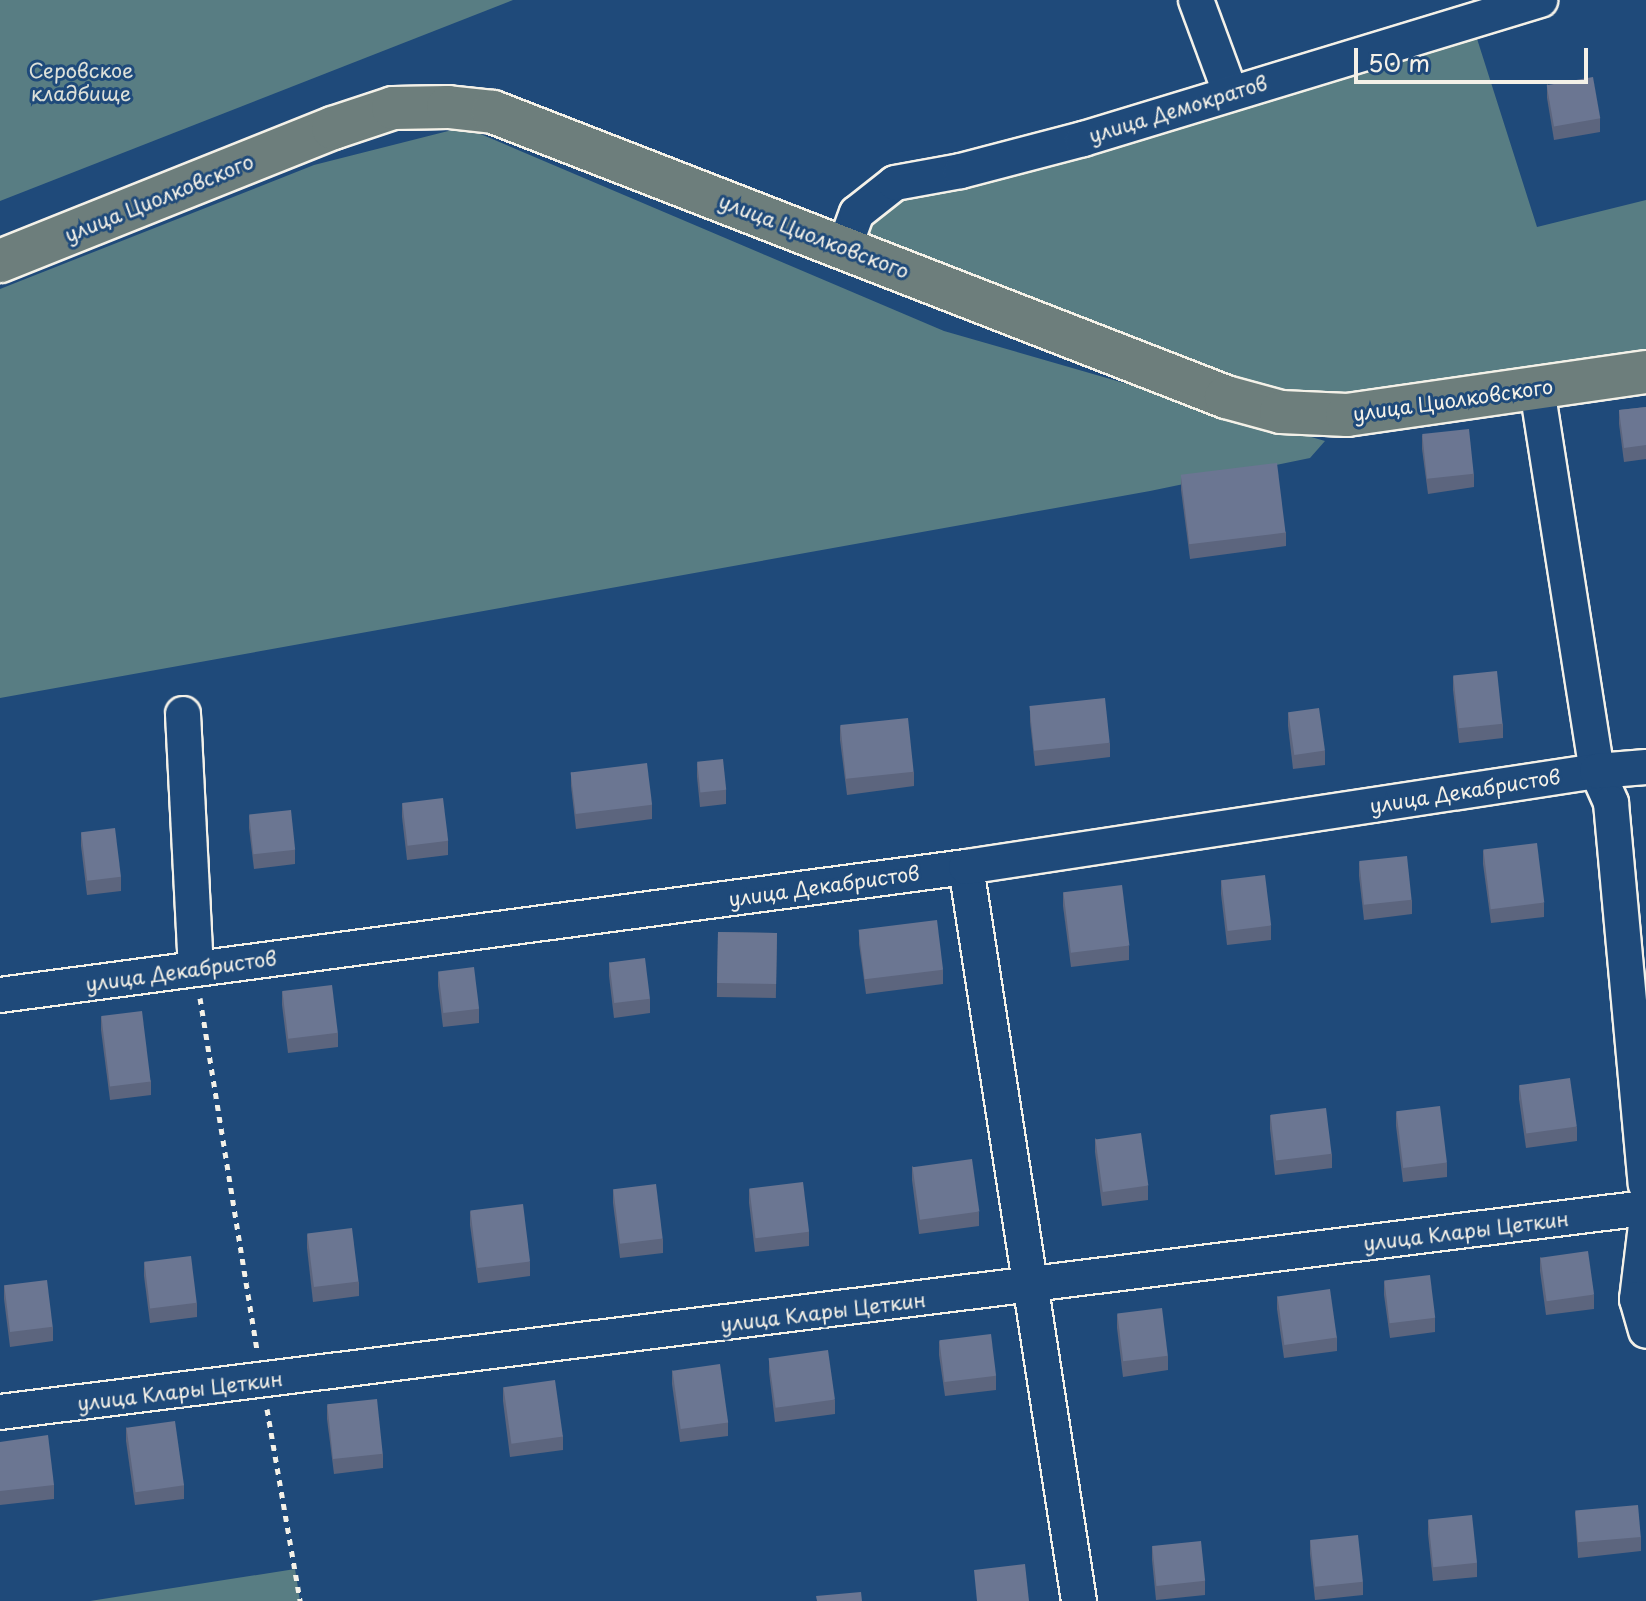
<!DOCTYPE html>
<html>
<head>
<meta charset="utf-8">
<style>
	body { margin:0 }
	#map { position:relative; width:1646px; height:1601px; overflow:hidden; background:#1f4a7a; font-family:"Playpen Sans",sans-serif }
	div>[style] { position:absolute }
	.green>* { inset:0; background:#587d83 }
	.path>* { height:5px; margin-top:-2.5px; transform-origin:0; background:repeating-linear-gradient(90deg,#f4f1e8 0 6px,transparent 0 12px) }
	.roads { filter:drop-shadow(2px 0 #f4f1e8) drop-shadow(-2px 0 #f4f1e8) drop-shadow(0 2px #f4f1e8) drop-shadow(0 -2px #f4f1e8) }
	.minor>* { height:34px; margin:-17px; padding:0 17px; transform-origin:17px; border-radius:17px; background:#1f4a7a }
	.major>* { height:42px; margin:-21px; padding:0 21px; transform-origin:21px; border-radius:21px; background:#6d7e7c }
	.wall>* { inset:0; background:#5c657e; transform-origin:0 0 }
	.building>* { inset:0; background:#6b7692; transform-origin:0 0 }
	span { translate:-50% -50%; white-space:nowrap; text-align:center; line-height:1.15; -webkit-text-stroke:6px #1f4a7a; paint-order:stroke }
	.park-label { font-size:20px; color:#dde0d9 }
	.street-label { font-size:20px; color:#f4f1e8 }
	.scale { position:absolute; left:1354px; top:48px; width:234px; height:36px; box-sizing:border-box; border:4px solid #f4f1e8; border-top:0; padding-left:10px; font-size:24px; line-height:28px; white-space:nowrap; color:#f4f1e8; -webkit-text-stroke:6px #1f4a7a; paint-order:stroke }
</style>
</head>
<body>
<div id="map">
	<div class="green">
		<div style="clip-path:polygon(0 0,513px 0,0 201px)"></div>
		<div style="clip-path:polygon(1472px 23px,1537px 227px,1646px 200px,1646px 372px,1281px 412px,845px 248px,857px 213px)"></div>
		<div style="clip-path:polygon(464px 127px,944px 331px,1325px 441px,1310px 458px,1150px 491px,0 698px,0 289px,314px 165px)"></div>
		<div style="clip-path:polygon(295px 1569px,300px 1601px,90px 1601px)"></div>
	</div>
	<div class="path">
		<div style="left:200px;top:998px;width:355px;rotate:80.8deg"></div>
		<div style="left:267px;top:1409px;width:195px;rotate:80.2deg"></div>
	</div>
	<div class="roads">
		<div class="minor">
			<div style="left:1196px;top:0;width:98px;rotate:69.7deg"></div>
			<div style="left:844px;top:248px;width:37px;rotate:-70deg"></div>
			<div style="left:857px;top:213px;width:48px;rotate:-38.3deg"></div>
			<div style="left:895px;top:183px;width:67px;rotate:-10.3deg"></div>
			<div style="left:961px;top:171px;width:126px;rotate:-14.7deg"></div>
			<div style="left:1083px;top:139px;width:478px;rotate:-16.9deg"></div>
			<div style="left:1537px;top:389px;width:387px;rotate:81.1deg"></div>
			<div style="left:1597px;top:771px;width:35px;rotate:66deg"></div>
			<div style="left:1611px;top:803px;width:383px;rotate:84.8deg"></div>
			<div style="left:183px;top:714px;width:255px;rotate:87.1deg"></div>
			<div style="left:966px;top:867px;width:743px;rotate:81.25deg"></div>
			<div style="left:0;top:995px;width:974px;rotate:-7.55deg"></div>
			<div style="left:966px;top:867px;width:638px;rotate:-8.65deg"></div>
			<div style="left:1597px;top:771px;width:49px;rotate:-4.7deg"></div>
			<div style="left:1646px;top:1225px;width:75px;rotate:96.9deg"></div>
			<div style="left:1637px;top:1299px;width:33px;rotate:74deg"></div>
			<div style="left:0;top:1412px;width:1659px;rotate:-7.07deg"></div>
		</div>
		<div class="major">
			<div style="left:0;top:261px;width:359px;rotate:-21.8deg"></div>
			<div style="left:333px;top:128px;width:63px;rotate:-18.4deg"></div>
			<div style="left:393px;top:108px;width:55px;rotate:-1deg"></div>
			<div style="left:448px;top:107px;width:45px;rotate:6.3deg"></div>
			<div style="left:493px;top:112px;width:786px;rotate:21.25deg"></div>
			<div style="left:1226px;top:397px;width:57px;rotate:15.3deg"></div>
			<div style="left:1281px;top:412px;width:66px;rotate:2.6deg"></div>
			<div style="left:1347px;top:415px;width:302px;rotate:-8.2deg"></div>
		</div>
	</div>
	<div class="wall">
		<div style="clip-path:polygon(1547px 84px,1600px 118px,1600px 132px,1554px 140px,1547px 98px)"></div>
		<div style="clip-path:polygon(1646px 407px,1646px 459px,1624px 462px,1619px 424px,1619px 410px)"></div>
		<div style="clip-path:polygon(1422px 435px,1474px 474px,1474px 487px,1428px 494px,1422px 449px)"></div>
		<div style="clip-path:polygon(1181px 476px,1286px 532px,1286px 546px,1190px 559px,1181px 490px)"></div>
		<div style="clip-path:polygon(1453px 676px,1503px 724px,1503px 738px,1459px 743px,1453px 690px)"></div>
		<div style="clip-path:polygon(1030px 708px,1110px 743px,1110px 757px,1035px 766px,1030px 722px)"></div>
		<div style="clip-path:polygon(1288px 712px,1325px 751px,1325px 765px,1293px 769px,1288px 726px)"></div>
		<div style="clip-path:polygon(840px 726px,914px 772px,914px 786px,847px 795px,840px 740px)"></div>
		<div style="clip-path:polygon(697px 763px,726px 790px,726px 804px,700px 807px,697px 777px)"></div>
		<div style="clip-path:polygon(571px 772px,652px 805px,652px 819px,576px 829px,571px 786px)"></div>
		<div style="clip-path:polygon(402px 803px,448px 841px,448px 855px,407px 860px,402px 817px)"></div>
		<div style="clip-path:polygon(249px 815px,295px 850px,295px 864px,254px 869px,249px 828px)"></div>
		<div style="clip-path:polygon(81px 832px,121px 877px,121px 891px,87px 895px,81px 846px)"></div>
		<div style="clip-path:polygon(1483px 850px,1544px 903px,1544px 917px,1491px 923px,1483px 864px)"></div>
		<div style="clip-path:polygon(1359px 862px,1412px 900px,1412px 914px,1364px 920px,1359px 876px)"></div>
		<div style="clip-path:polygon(1221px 880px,1271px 926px,1271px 940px,1227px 945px,1221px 894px)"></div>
		<div style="clip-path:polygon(1063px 892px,1129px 946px,1129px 960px,1071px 967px,1063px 906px)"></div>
		<div style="clip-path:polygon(859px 930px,943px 970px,943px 984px,866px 994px,859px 944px)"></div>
		<div style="left:718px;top:932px;width:59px;height:65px;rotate:1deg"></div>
		<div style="clip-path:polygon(609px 962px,650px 999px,650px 1013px,614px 1018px,609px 976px)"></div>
		<div style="clip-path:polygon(438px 972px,479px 1009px,479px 1023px,443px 1027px,438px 986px)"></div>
		<div style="clip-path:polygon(282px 991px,338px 1033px,338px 1047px,288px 1053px,282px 1005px)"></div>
		<div style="clip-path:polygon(101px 1016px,151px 1081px,151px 1095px,110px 1100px,101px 1030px)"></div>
		<div style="clip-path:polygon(1519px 1085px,1577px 1127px,1577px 1141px,1526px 1148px,1519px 1099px)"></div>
		<div style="clip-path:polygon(1396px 1112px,1447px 1163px,1447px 1177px,1403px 1182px,1396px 1126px)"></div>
		<div style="clip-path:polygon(1270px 1115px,1332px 1154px,1332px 1168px,1275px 1175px,1270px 1129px)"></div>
		<div style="clip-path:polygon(1095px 1138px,1148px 1186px,1148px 1200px,1102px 1206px,1095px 1152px)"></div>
		<div style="clip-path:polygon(912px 1166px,979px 1212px,979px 1226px,919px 1234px,912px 1180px)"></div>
		<div style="clip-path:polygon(613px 1189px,663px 1239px,663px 1253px,620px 1258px,613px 1203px)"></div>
		<div style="clip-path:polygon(749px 1189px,809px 1232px,809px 1246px,755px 1252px,749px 1203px)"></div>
		<div style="clip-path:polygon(470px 1211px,530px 1262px,530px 1276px,478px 1283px,470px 1225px)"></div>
		<div style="clip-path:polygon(307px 1234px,359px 1282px,359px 1296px,313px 1302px,307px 1248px)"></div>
		<div style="clip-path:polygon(1540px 1257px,1594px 1295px,1594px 1309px,1546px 1315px,1540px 1271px)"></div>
		<div style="clip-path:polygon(144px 1262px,197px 1303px,197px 1317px,150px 1323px,144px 1276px)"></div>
		<div style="clip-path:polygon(1384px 1281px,1435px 1318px,1435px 1332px,1390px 1338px,1384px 1295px)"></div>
		<div style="clip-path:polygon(4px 1285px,53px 1327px,53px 1341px,10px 1347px,4px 1299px)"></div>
		<div style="clip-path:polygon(1277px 1296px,1337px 1337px,1337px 1351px,1284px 1358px,1277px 1309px)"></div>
		<div style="clip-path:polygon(1117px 1314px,1168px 1356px,1168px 1370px,1123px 1377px,1117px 1328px)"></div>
		<div style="clip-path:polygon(939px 1341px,996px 1376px,996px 1390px,945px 1396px,939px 1355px)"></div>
		<div style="clip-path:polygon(769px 1358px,835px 1400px,835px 1414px,775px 1422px,769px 1372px)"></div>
		<div style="clip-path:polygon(672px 1370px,728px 1422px,728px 1436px,680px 1442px,672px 1384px)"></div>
		<div style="clip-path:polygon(503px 1387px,563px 1436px,563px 1450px,510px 1457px,503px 1401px)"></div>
		<div style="clip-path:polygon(327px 1405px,383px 1454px,383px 1468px,334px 1474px,327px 1419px)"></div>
		<div style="clip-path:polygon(126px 1427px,184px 1485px,184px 1499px,135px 1505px,126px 1441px)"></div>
		<div style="clip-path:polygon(0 1442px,54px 1485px,54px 1499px,0 1505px)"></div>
		<div style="clip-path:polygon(1575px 1512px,1641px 1537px,1641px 1551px,1578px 1558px)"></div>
		<div style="clip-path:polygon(1428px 1520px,1477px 1563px,1477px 1577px,1433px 1581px,1428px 1534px)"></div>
		<div style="clip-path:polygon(1310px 1540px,1363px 1582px,1363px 1595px,1315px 1600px,1310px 1554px)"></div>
		<div style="clip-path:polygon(1152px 1546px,1205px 1581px,1205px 1595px,1156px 1600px,1152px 1560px)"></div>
	</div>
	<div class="building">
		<div style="left:1593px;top:77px;width:42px;height:47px;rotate:80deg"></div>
		<div style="clip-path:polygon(1646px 407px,1646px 445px,1624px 448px,1619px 410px)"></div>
		<div style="left:1469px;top:429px;width:45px;height:47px;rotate:84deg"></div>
		<div style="left:1277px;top:463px;width:70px;height:97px;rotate:83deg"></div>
		<div style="left:1497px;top:671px;width:53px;height:44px;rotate:84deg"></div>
		<div style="left:1105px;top:698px;width:45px;height:76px;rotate:84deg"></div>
		<div style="left:1319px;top:708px;width:43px;height:31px;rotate:82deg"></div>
		<div style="left:908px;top:718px;width:54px;height:68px;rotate:84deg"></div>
		<div style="left:723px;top:759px;width:31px;height:26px;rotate:84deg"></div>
		<div style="left:647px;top:763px;width:42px;height:77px;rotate:83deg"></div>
		<div style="left:443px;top:798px;width:43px;height:41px;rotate:83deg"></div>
		<div style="left:291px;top:810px;width:40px;height:42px;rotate:84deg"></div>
		<div style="left:115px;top:828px;width:49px;height:34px;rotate:83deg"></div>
		<div style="left:1537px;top:843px;width:60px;height:54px;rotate:83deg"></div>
		<div style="left:1407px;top:856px;width:44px;height:48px;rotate:84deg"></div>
		<div style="left:1265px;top:875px;width:51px;height:44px;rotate:83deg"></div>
		<div style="left:1122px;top:885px;width:61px;height:59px;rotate:83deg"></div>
		<div style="left:937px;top:920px;width:50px;height:79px;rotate:83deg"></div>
		<div style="left:718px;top:932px;width:59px;height:51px;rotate:1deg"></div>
		<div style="left:645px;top:958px;width:41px;height:36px;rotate:83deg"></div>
		<div style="left:474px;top:967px;width:42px;height:36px;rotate:83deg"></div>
		<div style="left:332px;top:985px;width:48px;height:50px;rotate:83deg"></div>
		<div style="left:142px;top:1011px;width:71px;height:41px;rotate:83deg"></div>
		<div style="left:1570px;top:1078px;width:49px;height:51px;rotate:82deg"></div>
		<div style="left:1440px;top:1106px;width:57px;height:44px;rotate:83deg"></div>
		<div style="left:1326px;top:1108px;width:46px;height:56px;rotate:83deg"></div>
		<div style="left:1141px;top:1133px;width:53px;height:46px;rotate:82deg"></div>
		<div style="left:972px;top:1159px;width:53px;height:60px;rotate:82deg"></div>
		<div style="left:803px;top:1182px;width:50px;height:54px;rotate:83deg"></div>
		<div style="left:656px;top:1184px;width:55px;height:43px;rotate:83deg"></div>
		<div style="left:523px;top:1204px;width:58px;height:53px;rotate:83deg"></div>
		<div style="left:352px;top:1228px;width:54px;height:45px;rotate:83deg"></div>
		<div style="left:1588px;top:1251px;width:44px;height:48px;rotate:82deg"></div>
		<div style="left:191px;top:1256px;width:47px;height:47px;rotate:83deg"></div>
		<div style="left:1430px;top:1275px;width:43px;height:46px;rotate:83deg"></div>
		<div style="left:47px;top:1280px;width:47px;height:43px;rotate:83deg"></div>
		<div style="left:1330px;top:1289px;width:49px;height:53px;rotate:82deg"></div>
		<div style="left:1162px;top:1308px;width:48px;height:45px;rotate:83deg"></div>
		<div style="left:991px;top:1334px;width:42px;height:52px;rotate:83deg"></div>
		<div style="left:828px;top:1350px;width:50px;height:60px;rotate:82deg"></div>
		<div style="left:720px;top:1364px;width:59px;height:48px;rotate:82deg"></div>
		<div style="left:555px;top:1380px;width:57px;height:52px;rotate:82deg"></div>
		<div style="left:377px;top:1399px;width:55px;height:50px;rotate:84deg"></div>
		<div style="left:175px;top:1421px;width:65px;height:49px;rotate:82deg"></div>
		<div style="clip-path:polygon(48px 1435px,54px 1485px,0 1491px,0 1442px)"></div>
		<div style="left:1638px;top:1505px;width:32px;height:63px;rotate:85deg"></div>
		<div style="left:1472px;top:1515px;width:48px;height:44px;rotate:84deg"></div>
		<div style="left:1358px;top:1535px;width:47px;height:48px;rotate:84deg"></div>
		<div style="left:1201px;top:1541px;width:40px;height:49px;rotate:84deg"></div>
		<div style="clip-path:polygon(1025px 1564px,1029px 1601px,977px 1601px,974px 1570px)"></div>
		<div style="clip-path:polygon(861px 1592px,862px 1601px,817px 1601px,816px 1596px)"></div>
	</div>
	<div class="park-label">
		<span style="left:81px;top:82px">Серовское<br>кладбище</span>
	</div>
	<div class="street-label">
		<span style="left:1178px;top:109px;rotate:-17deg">улица Демократов</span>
		<span style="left:159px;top:198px;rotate:-22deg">улица Циолковского</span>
		<span style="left:814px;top:236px;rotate:21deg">улица Циолковского</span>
		<span style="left:1453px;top:400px;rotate:-8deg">улица Циолковского</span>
		<span style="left:1465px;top:791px;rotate:-9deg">улица Декабристов</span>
		<span style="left:824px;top:886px;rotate:-8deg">улица Декабристов</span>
		<span style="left:181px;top:971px;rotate:-8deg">улица Декабристов</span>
		<span style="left:1466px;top:1231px;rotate:-7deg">улица Клары Цеткин</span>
		<span style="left:823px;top:1312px;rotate:-7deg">улица Клары Цеткин</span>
		<span style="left:180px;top:1391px;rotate:-7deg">улица Клары Цеткин</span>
	</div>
	<div class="scale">50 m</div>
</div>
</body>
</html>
